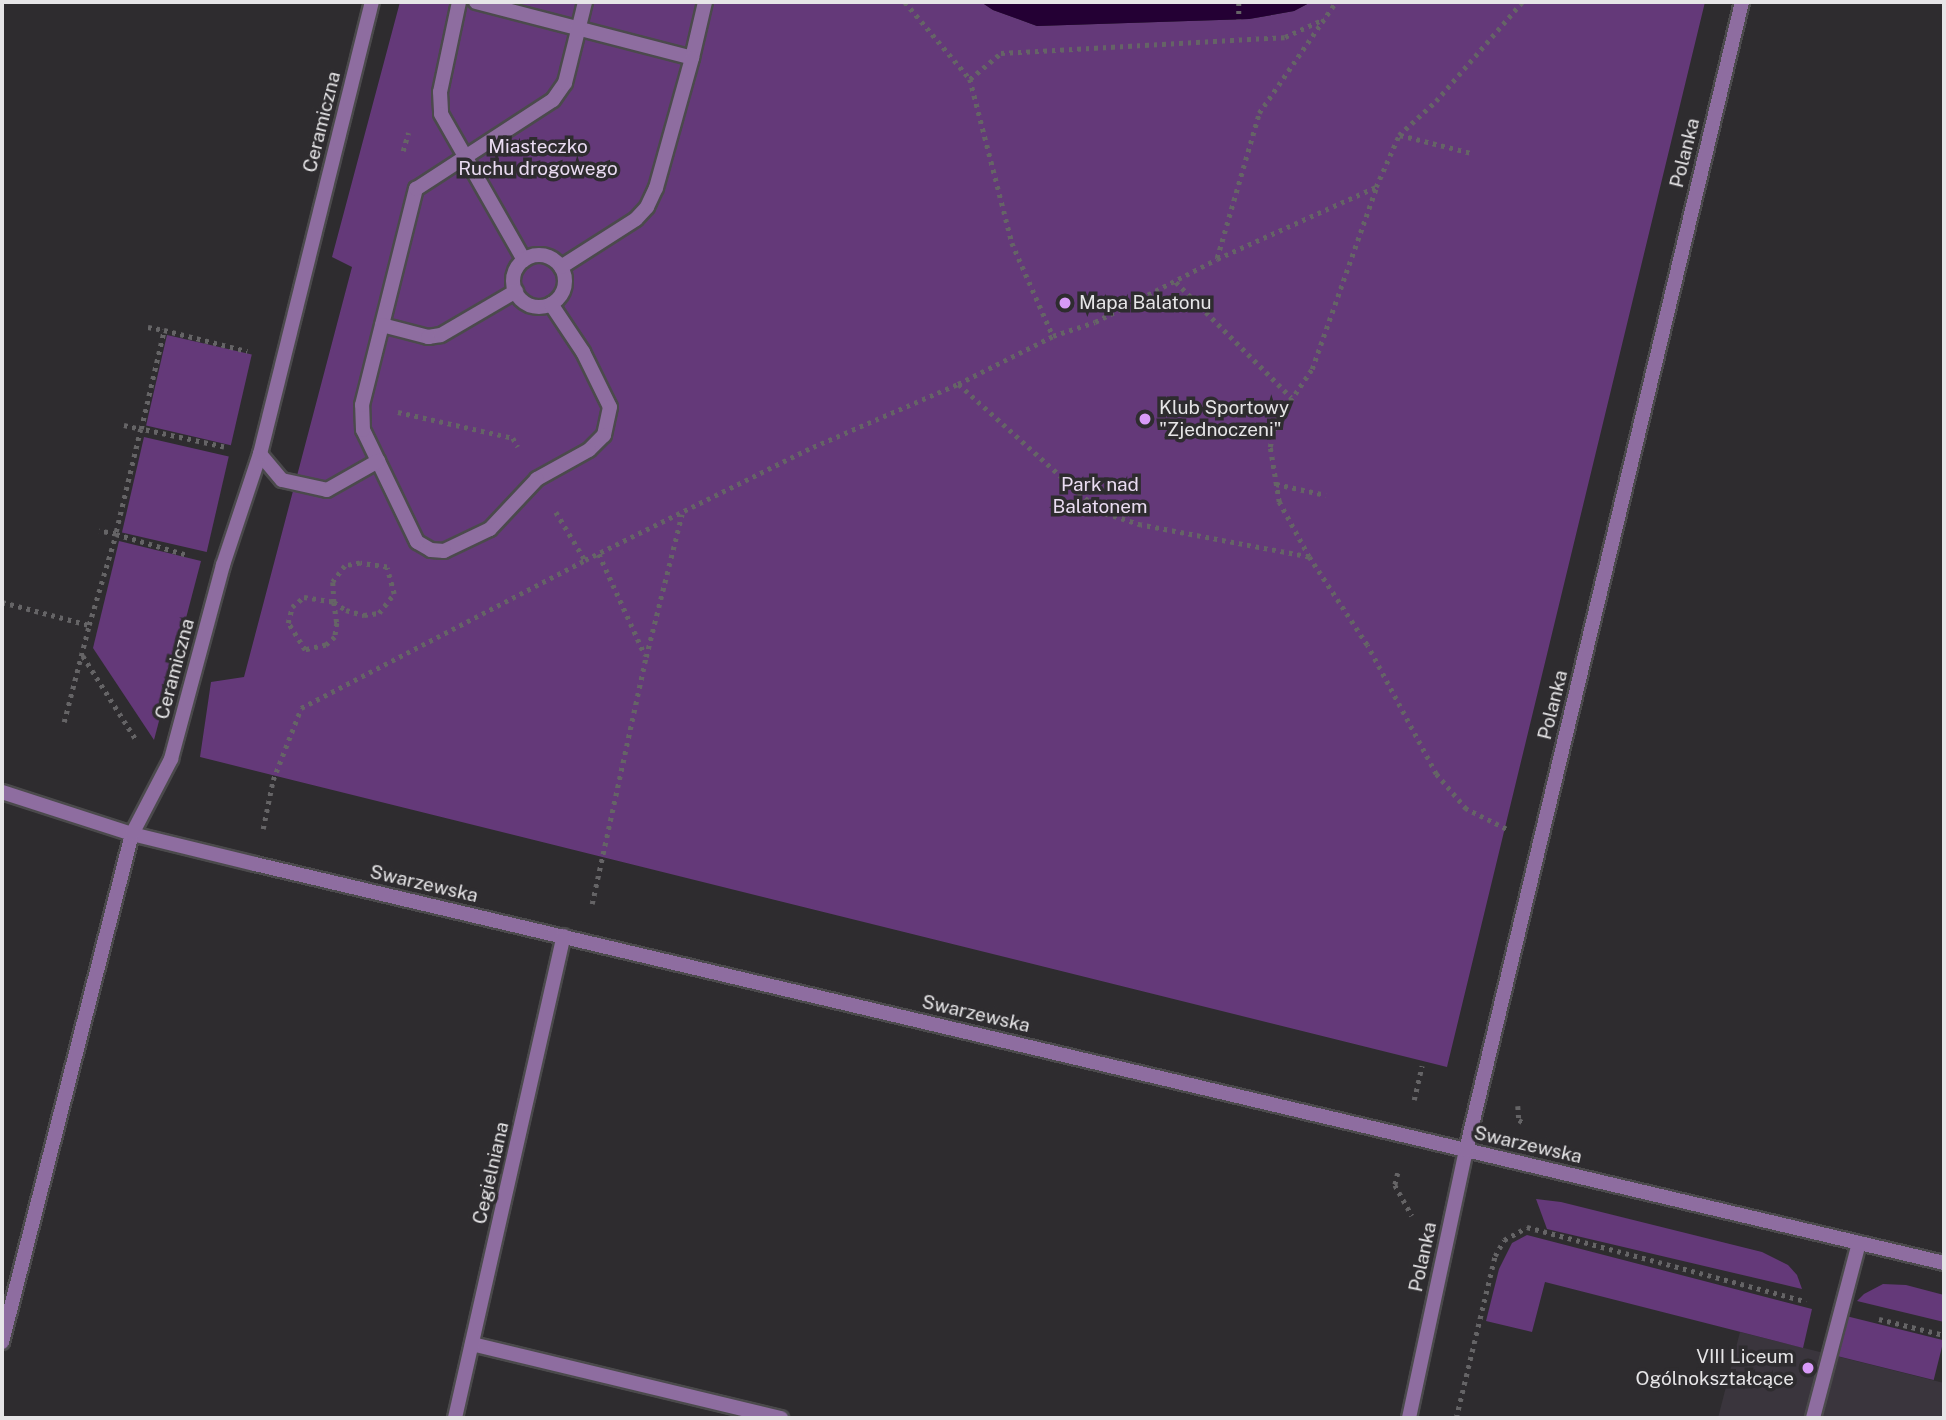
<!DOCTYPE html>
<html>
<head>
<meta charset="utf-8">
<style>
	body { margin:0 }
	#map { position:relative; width:1946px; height:1420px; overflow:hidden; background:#2e2c2f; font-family:"Public Sans",sans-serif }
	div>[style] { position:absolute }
	.built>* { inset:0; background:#3a353d }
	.green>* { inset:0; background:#643979; transform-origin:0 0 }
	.water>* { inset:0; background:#240034 }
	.path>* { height:4.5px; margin-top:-2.25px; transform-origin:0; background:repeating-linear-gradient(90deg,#656466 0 3.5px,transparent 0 8.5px) }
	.roads { filter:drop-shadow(2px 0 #4b4a4c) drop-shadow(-2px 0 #4b4a4c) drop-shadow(0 2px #4b4a4c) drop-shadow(0 -2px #4b4a4c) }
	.lane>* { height:14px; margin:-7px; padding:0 7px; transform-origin:7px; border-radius:7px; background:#8e6da0 }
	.lane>.ring { margin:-7px; padding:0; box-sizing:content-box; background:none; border:14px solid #8e6da0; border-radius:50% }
	.street>* { height:14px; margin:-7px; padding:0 7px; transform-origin:7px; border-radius:7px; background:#8e6da0 }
	.dots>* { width:19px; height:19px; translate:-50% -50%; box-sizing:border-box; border:4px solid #2e2c2f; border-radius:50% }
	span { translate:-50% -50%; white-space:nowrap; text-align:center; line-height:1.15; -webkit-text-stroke:7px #2e2c2f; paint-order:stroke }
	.street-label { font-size:19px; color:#e6e5e7 }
	.park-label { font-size:19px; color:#eadcf2 }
	.poi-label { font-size:19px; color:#e6e5e7 }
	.left { translate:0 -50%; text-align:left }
	.right { translate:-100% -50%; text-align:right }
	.frame { position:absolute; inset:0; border:4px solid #e6e5e7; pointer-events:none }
</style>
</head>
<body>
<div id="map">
	<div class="built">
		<div style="clip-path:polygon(1740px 1332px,1944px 1383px,1944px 1418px,1718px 1418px)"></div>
	</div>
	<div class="green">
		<div style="clip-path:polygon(400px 2px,981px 2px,993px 10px,1037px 26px,1249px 19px,1294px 11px,1311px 2px,1705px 2px,1447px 1067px,200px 757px,211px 682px,244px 677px,352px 267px,332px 257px)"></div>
		<div style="left:167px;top:335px;width:87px;height:93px;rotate:13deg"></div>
		<div style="left:144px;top:437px;width:87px;height:98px;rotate:13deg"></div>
		<div style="clip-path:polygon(119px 541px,201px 561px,154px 740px,93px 648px)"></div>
		<div style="clip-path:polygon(1536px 1199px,1561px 1202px,1762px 1252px,1788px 1265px,1797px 1275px,1802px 1289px,1547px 1229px)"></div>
		<div style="clip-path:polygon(1527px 1235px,1812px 1309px,1803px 1348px,1545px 1282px,1532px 1332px,1486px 1321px,1499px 1269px,1512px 1243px)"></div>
		<div style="clip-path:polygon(1883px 1284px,1906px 1285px,1944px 1295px,1944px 1322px,1857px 1301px,1864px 1294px)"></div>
		<div style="left:1834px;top:1313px;width:113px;height:41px;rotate:14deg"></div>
	</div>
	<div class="water">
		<div style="clip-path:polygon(981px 2px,1311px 2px,1294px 11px,1249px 19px,1037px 26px,993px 10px)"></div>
	</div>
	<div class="path">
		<div style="left:905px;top:2px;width:101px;rotate:49.8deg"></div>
		<div style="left:970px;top:79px;width:169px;rotate:75.6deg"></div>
		<div style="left:1012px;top:243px;width:102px;rotate:66.2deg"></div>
		<div style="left:1239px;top:2px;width:17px;rotate:90deg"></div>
		<div style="left:1410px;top:2px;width:21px"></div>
		<div style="left:970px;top:79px;width:40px;rotate:-40deg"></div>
		<div style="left:1001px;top:53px;width:284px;rotate:-3.2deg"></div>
		<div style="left:1285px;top:37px;width:43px;rotate:-24.8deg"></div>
		<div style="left:1400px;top:135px;width:73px;rotate:14.2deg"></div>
		<div style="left:403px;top:151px;width:19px;rotate:-74deg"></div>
		<div style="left:1217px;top:258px;width:151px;rotate:-73.8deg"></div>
		<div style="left:1259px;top:113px;width:135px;rotate:-55.3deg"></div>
		<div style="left:1176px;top:282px;width:163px;rotate:45deg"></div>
		<div style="left:148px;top:327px;width:16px;rotate:11deg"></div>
		<div style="left:398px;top:412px;width:118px;rotate:12.7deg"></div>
		<div style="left:513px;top:438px;width:10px;rotate:61deg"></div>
		<div style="left:124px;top:425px;width:17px;rotate:13deg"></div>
		<div style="left:141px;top:429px;width:108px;rotate:103.4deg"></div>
		<div style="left:116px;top:534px;width:75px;rotate:16.3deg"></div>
		<div style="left:224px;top:447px;width:85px;rotate:-167.8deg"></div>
		<div style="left:141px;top:429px;width:102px;rotate:-76.9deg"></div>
		<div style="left:164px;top:330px;width:86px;rotate:14.2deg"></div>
		<div style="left:1276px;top:484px;width:51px;rotate:12.4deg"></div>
		<div style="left:556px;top:512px;width:56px;rotate:58.9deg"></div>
		<div style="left:599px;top:554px;width:111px;rotate:65.5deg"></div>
		<div style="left:1309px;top:557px;width:63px;rotate:-118.6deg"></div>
		<div style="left:1279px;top:502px;width:56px;rotate:-99.3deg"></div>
		<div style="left:1270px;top:447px;width:26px;rotate:-77deg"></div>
		<div style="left:1276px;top:422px;width:64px;rotate:-55.8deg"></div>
		<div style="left:1312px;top:369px;width:192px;rotate:-70.5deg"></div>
		<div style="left:387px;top:567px;width:27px;rotate:-172deg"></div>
		<div style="left:360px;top:563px;width:15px;rotate:169deg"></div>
		<div style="left:345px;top:566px;width:20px;rotate:127deg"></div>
		<div style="left:333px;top:582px;width:20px;rotate:87deg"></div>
		<div style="left:334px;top:602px;width:21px;rotate:82deg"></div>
		<div style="left:337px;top:623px;width:14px;rotate:98deg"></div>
		<div style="left:335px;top:637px;width:12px;rotate:138deg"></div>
		<div style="left:326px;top:645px;width:22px;rotate:167deg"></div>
		<div style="left:305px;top:650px;width:32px;rotate:-122deg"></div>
		<div style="left:288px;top:623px;width:16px;rotate:-76deg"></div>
		<div style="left:292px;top:607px;width:16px;rotate:-40deg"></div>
		<div style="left:304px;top:597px;width:30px;rotate:9deg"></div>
		<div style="left:334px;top:602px;width:14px;rotate:34deg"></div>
		<div style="left:346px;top:610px;width:19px;rotate:16deg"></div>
		<div style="left:364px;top:615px;width:15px;rotate:-8deg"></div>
		<div style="left:379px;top:613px;width:24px;rotate:-52deg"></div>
		<div style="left:394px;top:594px;width:27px;rotate:-105deg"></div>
		<div style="left:2px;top:602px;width:90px;rotate:14.8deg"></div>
		<div style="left:89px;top:625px;width:95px;rotate:-73.5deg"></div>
		<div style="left:116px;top:534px;width:17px;rotate:-170deg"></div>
		<div style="left:83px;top:656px;width:101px;rotate:57.6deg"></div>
		<div style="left:64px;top:722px;width:100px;rotate:-75.5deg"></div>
		<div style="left:263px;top:829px;width:50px;rotate:-78.5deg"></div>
		<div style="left:273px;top:780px;width:77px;rotate:-68.7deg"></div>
		<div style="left:301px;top:708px;width:320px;rotate:-27.5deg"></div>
		<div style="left:585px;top:560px;width:254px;rotate:-26.4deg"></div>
		<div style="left:813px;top:447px;width:158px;rotate:-23.5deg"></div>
		<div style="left:1506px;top:829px;width:45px;rotate:-153.4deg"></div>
		<div style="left:1466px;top:809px;width:46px;rotate:-130.6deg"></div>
		<div style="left:1436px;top:774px;width:146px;rotate:-118.1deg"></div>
		<div style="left:1367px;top:645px;width:105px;rotate:-123.4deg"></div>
		<div style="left:1309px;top:557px;width:171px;rotate:-169.2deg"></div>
		<div style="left:1141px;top:525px;width:43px;rotate:-162.4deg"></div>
		<div style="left:1100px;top:512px;width:191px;rotate:-138deg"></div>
		<div style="left:958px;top:384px;width:106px;rotate:-26.8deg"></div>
		<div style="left:1053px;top:336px;width:44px;rotate:-18.4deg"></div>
		<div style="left:1095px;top:322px;width:137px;rotate:-27.3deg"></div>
		<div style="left:1217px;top:259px;width:175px;rotate:-24.4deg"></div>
		<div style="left:1376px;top:187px;width:57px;rotate:-66.1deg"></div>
		<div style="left:1399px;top:135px;width:50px;rotate:-42.6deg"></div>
		<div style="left:1436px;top:101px;width:131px;rotate:-49deg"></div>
		<div style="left:592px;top:904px;width:253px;rotate:-77.7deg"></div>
		<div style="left:646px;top:657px;width:147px;rotate:-75.9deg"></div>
		<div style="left:1414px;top:1100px;width:35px;rotate:-77deg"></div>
		<div style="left:1518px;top:1106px;width:14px;rotate:86deg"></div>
		<div style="left:1519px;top:1120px;width:6px;rotate:31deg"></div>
		<div style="left:1398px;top:1173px;width:12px;rotate:104deg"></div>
		<div style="left:1395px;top:1185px;width:35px;rotate:61deg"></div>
		<div style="left:1879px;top:1319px;width:67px;rotate:13.8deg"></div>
		<div style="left:1456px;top:1418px;width:167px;rotate:-76.5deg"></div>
		<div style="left:1495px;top:1256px;width:18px;rotate:-61deg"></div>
		<div style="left:1504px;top:1240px;width:26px;rotate:-29deg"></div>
		<div style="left:1527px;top:1227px;width:289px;rotate:14.9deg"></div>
	</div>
	<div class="roads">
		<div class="lane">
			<div style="left:459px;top:2px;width:92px;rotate:101.9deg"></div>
			<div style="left:440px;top:92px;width:22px;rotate:87deg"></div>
			<div style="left:441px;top:114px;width:168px;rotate:60.4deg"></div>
			<div style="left:476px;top:2px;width:223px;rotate:14.5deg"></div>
			<div style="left:692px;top:58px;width:57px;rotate:-76.9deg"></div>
			<div class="ring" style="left:513px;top:255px;width:38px;height:38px"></div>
			<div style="left:561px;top:267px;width:89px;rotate:-32.6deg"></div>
			<div style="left:636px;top:219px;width:16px;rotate:-47deg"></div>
			<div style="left:647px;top:207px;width:21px;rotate:-65deg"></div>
			<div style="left:656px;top:188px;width:135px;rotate:-74.5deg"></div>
			<div style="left:551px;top:304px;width:58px;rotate:56.3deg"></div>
			<div style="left:583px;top:352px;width:61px;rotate:63.9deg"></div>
			<div style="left:610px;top:407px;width:29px;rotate:102deg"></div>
			<div style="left:604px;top:435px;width:21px;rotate:135deg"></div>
			<div style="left:589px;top:450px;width:60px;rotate:150.9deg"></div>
			<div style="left:537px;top:479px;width:69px;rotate:133.2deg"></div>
			<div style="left:490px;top:529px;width:51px;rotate:154.4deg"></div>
			<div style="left:444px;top:551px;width:13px;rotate:-176deg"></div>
			<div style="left:431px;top:550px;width:16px;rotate:-150deg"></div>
			<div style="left:417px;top:542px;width:124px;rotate:-115.7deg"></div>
			<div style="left:363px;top:430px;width:25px;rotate:-92deg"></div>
			<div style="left:362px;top:405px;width:223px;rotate:-76deg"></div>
			<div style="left:416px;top:189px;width:163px;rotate:-33deg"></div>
			<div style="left:553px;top:100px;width:21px;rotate:-55deg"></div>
			<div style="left:565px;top:83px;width:83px;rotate:-76.1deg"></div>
			<div style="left:382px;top:325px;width:48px;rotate:14.6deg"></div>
			<div style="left:428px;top:337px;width:13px;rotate:-9deg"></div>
			<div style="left:441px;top:335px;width:87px;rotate:-30.4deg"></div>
			<div style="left:260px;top:454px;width:34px;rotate:50deg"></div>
			<div style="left:282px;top:480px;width:46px;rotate:12.5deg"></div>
			<div style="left:327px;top:490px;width:59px;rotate:-29.6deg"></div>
			<div style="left:1813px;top:1418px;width:181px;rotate:-75.3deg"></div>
		</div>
		<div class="street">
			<div style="left:2px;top:792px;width:137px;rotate:17.9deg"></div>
			<div style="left:132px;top:834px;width:127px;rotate:13.7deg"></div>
			<div style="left:255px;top:864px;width:1735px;rotate:13.29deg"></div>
			<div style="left:2px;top:1342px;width:524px;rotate:-75.65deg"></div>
			<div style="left:132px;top:834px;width:85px;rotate:-62.5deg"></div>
			<div style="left:171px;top:759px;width:201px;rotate:-75deg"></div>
			<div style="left:223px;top:565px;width:117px;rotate:-71.6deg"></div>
			<div style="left:260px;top:454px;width:466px;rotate:-76.1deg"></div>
			<div style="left:472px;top:1344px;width:318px;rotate:13.5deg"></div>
			<div style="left:455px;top:1418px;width:494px;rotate:-77.3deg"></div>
			<div style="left:1409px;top:1418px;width:274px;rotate:-78deg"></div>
			<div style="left:1466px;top:1150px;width:1181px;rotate:-76.48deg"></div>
		</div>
	</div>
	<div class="dots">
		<div style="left:1065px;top:303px;background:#d89af8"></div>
		<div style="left:1145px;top:419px;background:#d89af8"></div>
		<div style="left:1808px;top:1368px;background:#d89af8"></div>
	</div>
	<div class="street-label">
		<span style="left:322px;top:122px;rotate:-76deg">Ceramiczna</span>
		<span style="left:1685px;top:153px;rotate:-76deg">Polanka</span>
		<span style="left:175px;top:669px;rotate:-75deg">Ceramiczna</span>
		<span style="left:1553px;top:705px;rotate:-76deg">Polanka</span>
		<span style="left:424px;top:884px;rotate:13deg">Swarzewska</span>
		<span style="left:976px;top:1014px;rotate:13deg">Swarzewska</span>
		<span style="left:1528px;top:1145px;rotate:13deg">Swarzewska</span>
		<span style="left:491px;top:1173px;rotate:-77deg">Cegielniana</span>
		<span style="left:1423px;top:1257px;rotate:-78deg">Polanka</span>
	</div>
	<div class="park-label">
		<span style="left:538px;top:158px">Miasteczko<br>Ruchu drogowego</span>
		<span style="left:1100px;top:496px">Park nad<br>Balatonem</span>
	</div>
	<div class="poi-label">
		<span class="left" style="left:1079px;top:303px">Mapa Balatonu</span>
		<span class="left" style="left:1159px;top:419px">Klub Sportowy<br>"Zjednoczeni"</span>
		<span class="right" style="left:1794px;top:1368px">VIII Liceum<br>Ogólnokształcące</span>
	</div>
	<div class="frame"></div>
</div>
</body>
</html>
